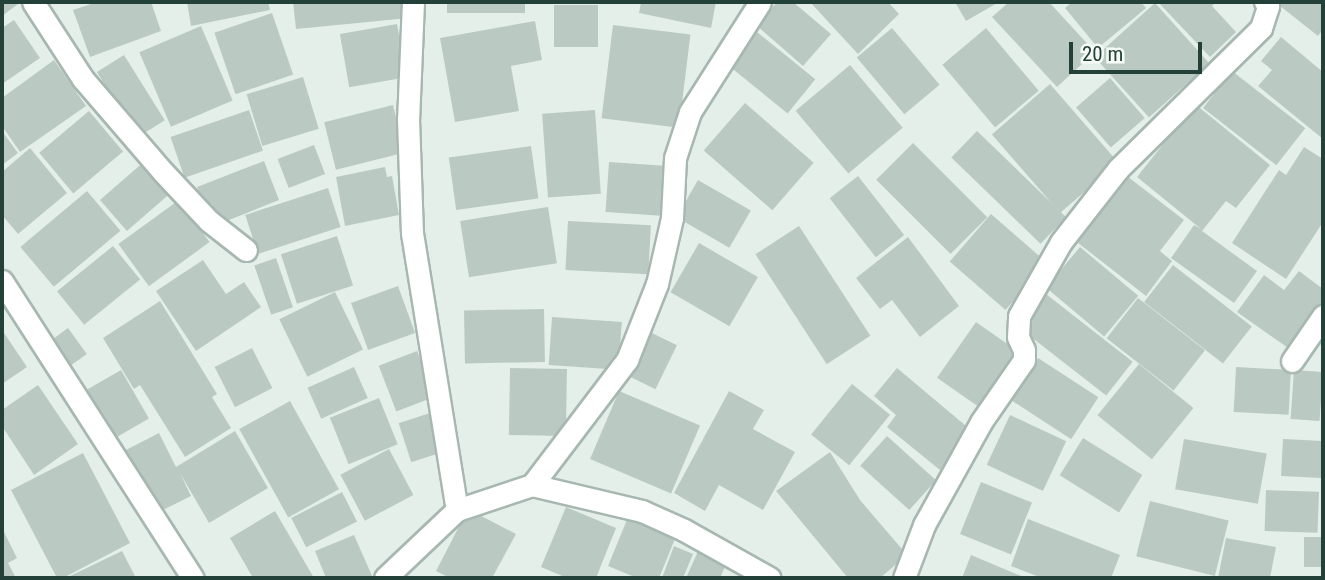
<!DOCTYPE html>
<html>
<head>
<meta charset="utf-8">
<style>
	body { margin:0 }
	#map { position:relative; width:1325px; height:580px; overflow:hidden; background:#e5efea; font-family:"Roboto Condensed",sans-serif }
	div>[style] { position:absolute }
	.building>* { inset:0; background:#bacac3; transform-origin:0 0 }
	.roads { filter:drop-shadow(2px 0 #a7b7b1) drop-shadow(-2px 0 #a7b7b1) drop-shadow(0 2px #a7b7b1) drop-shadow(0 -2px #a7b7b1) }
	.minor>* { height:21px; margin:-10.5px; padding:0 10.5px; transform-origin:10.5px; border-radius:10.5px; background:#fff }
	span { translate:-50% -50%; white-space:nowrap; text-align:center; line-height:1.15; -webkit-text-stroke:6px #f6fbf8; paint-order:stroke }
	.frame { position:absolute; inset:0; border:4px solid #234139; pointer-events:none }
	.scale { position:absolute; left:1069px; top:42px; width:133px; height:32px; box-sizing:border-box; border:4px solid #234139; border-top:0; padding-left:9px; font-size:21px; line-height:24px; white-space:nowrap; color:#234139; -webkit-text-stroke:5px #f6fbf8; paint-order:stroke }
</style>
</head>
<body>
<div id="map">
	<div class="building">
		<div style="clip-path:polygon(2px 2px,17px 2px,18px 4px,2px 16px)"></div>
		<div style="clip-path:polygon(97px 2px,151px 2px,161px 31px,90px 57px,73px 10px)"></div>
		<div style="clip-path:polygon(187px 2px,268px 2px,270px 10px,191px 26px)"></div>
		<div style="clip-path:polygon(293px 2px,407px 2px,409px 18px,296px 29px)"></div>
		<div style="left:447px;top:2px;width:78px;height:11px"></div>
		<div style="clip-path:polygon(641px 2px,716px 2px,711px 28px,639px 13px)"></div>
		<div style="clip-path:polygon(777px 2px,793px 2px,831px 34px,803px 66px,757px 26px)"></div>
		<div style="clip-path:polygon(810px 2px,888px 2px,899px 14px,858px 54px)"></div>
		<div style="clip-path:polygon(955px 2px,999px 2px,966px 21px)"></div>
		<div style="clip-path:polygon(1009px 2px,1049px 2px,1095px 52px,1057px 87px,992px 17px)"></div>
		<div style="clip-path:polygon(1072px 2px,1141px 2px,1146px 8px,1098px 48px,1065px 8px)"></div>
		<div style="clip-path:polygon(1158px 2px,1216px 2px,1212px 6px,1236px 32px,1210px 57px)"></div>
		<div style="clip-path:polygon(1275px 2px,1323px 2px,1323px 29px,1318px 36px)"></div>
		<div style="left:1155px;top:3px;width:81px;height:81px;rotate:48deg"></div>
		<div style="left:554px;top:5px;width:44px;height:42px"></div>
		<div style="left:272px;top:13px;width:65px;height:61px;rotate:71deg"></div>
		<div style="clip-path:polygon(14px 20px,40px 58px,2px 84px,2px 28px)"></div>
		<div style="clip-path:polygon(535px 21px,542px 60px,511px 66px,519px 111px,455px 122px,440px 38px)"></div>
		<div style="left:397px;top:24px;width:54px;height:58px;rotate:80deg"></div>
		<div style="left:613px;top:25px;width:78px;height:94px;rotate:7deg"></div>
		<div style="left:201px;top:26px;width:81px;height:67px;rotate:67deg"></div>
		<div style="left:892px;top:28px;width:74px;height:46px;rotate:50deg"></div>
		<div style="left:986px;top:28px;width:82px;height:57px;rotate:50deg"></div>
		<div style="left:757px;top:32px;width:75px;height:44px;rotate:39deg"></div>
		<div style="clip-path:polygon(1281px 37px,1323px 72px,1323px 139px,1258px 86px,1272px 70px,1261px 61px)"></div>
		<div style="left:124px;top:55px;width:77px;height:32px;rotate:58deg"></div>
		<div style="clip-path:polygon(54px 60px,86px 106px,20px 152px,2px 126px,2px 98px)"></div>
		<div style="left:850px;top:65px;width:82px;height:71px;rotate:50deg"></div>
		<div style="left:1232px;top:71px;width:93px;height:47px;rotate:38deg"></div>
		<div style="left:303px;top:77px;width:54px;height:59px;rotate:73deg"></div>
		<div style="left:1110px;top:78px;width:53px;height:45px;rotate:49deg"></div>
		<div style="left:1050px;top:84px;width:104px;height:77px;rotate:49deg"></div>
		<div style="left:745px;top:103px;width:91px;height:63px;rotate:41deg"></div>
		<div style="clip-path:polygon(1195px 104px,1270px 165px,1236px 208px,1226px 201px,1202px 231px,1257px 271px,1234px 303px,1171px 258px,1194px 225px,1201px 229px,1137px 177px)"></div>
		<div style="left:393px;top:105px;width:49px;height:71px;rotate:76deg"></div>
		<div style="left:249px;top:110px;width:43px;height:83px;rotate:71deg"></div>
		<div style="left:595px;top:110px;width:84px;height:53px;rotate:86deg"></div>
		<div style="left:89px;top:111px;width:53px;height:65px;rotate:50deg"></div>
		<div style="clip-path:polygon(2px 131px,18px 153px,2px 165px)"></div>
		<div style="left:977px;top:131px;width:124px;height:37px;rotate:44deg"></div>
		<div style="left:913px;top:143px;width:105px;height:52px;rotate:45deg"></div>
		<div style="left:314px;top:145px;width:31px;height:39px;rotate:69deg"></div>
		<div style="left:531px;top:146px;width:53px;height:83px;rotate:82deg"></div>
		<div style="clip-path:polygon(1304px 147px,1323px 159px,1323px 222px,1286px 279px,1232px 243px,1279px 170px,1286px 175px)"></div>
		<div style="clip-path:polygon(30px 148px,67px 193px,18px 234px,2px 215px,2px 172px)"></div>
		<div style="left:146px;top:160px;width:41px;height:61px;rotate:49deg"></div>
		<div style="clip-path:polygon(264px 161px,279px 200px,219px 224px,212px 204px,204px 207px,197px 187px)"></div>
		<div style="left:609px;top:162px;width:59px;height:50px;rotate:4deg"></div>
		<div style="clip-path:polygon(385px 167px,387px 177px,392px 176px,399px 215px,345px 226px,336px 177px)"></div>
		<div style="clip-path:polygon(1123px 173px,1184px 220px,1160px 251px,1172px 261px,1146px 296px,1073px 239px)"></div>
		<div style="left:858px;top:176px;width:75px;height:36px;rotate:52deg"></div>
		<div style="left:698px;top:180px;width:61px;height:43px;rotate:30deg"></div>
		<div style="left:328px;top:188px;width:41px;height:87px;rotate:72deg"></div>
		<div style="left:87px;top:191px;width:52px;height:87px;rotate:50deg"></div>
		<div style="left:179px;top:200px;width:52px;height:75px;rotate:54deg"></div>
		<div style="left:548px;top:207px;width:57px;height:89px;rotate:81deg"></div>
		<div style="left:991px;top:214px;width:74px;height:63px;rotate:41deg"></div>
		<div style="left:568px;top:221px;width:83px;height:49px;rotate:3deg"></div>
		<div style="left:799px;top:226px;width:131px;height:52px;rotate:57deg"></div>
		<div style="left:337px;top:236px;width:52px;height:59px;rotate:72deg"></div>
		<div style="clip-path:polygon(908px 237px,959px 306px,920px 337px,892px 300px,880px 309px,856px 278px)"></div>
		<div style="left:699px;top:243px;width:68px;height:57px;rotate:30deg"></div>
		<div style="left:113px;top:246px;width:43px;height:72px;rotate:51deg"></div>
		<div style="left:1080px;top:247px;width:76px;height:53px;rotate:40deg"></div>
		<div style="left:276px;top:258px;width:52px;height:23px;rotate:71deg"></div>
		<div style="clip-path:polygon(203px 260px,226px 294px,244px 282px,261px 307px,196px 351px,156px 291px)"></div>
		<div style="left:1173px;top:265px;width:100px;height:47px;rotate:38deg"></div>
		<div style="clip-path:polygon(1299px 271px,1323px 289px,1323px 304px,1291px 350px,1237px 312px,1264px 275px,1284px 290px)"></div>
		<div style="left:398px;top:286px;width:50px;height:50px;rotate:70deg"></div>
		<div style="left:335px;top:292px;width:64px;height:62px;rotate:64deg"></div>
		<div style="left:1046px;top:294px;width:110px;height:43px;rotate:38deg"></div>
		<div style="left:1138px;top:298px;width:85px;height:51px;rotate:38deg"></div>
		<div style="clip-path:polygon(160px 301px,217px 394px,212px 397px,231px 428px,185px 457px,140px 385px,134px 389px,103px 338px)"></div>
		<div style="left:544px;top:309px;width:53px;height:80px;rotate:89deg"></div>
		<div style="left:552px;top:317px;width:70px;height:48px;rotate:4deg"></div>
		<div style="left:976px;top:322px;width:56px;height:68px;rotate:35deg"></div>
		<div style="left:68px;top:328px;width:32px;height:22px;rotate:54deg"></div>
		<div style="clip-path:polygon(2px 330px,27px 367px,2px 384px)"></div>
		<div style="left:650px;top:332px;width:30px;height:49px;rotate:26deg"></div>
		<div style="left:252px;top:348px;width:45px;height:42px;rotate:63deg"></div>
		<div style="left:417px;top:351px;width:49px;height:41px;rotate:69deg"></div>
		<div style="left:1038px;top:358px;width:72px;height:50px;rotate:33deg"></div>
		<div style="left:1139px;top:364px;width:70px;height:66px;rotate:39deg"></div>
		<div style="left:354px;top:367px;width:34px;height:51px;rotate:66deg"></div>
		<div style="left:1236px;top:367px;width:55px;height:45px;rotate:3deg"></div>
		<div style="left:510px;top:368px;width:57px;height:67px;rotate:1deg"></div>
		<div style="clip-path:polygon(897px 368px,972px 431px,940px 470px,887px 427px,896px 415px,874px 396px)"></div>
		<div style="left:121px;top:370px;width:56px;height:48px;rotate:60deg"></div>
		<div style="left:1294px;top:370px;width:29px;height:49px;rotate:4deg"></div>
		<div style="left:852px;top:384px;width:49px;height:65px;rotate:39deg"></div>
		<div style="clip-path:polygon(38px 385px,78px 444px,34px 475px,2px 426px,2px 410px)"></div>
		<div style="left:619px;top:391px;width:88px;height:74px;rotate:23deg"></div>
		<div style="clip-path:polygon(729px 391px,764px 410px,753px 429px,795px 452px,763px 510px,719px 485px,705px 511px,674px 493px)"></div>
		<div style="left:379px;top:398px;width:50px;height:53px;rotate:68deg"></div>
		<div style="left:290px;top:401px;width:101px;height:58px;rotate:61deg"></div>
		<div style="left:430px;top:413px;width:41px;height:33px;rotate:72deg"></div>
		<div style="left:1010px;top:415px;width:62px;height:55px;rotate:25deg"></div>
		<div style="clip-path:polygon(235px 431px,268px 488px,209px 523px,180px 473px,191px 496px,155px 514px,124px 451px,159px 433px,176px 467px)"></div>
		<div style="left:887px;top:436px;width:66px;height:40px;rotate:42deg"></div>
		<div style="left:1083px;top:438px;width:70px;height:44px;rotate:32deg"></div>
		<div style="left:1184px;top:439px;width:84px;height:51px;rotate:10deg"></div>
		<div style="left:1283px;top:439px;width:40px;height:37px;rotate:3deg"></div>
		<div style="left:389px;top:449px;width:52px;height:55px;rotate:62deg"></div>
		<div style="clip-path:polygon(830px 452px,860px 500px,907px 555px,880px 578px,848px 578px,776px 491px)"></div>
		<div style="clip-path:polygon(83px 453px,130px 543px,63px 578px,57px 578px,11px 490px)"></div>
		<div style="left:981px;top:482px;width:55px;height:56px;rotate:22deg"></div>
		<div style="left:1266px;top:490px;width:53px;height:41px;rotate:2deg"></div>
		<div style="left:342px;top:492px;width:33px;height:57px;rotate:63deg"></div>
		<div style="left:1150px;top:501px;width:81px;height:57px;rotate:14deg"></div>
		<div style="clip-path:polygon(566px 507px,616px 528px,596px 578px,567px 578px,541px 567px)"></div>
		<div style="clip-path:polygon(468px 509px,516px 534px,492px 578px,450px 578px,436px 571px)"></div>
		<div style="clip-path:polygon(631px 510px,679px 529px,659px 578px,637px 578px,608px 566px)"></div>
		<div style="clip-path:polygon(275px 511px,314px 578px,253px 578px,230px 538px)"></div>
		<div style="clip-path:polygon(1028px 519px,1120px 555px,1111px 578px,1042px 578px,1011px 566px)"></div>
		<div style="clip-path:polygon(2px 528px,17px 558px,8px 563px,16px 578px,2px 578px)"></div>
		<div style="clip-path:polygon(354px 535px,373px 578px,326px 578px,315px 551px)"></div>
		<div style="left:1304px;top:537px;width:19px;height:30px"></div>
		<div style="clip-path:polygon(1226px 538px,1276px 547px,1270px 578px,1218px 578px)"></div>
		<div style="clip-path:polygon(674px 546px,693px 554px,683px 578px,662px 578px)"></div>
		<div style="clip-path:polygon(699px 549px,727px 562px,720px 578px,686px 578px)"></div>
		<div style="clip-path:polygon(122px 551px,136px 578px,66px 578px)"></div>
		<div style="clip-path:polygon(971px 555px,1026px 578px,962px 578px)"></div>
	</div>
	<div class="roads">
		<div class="minor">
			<div style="left:33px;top:2px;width:92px;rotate:57deg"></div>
			<div style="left:83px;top:79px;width:123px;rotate:49.3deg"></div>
			<div style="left:163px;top:172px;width:67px;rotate:46.8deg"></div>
			<div style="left:209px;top:221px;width:47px;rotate:38.1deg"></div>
			<div style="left:413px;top:2px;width:117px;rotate:92.4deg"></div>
			<div style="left:408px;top:119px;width:114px;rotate:88deg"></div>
			<div style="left:412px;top:233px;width:281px;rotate:80.8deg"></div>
			<div style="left:2px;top:281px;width:353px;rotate:57.3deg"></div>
			<div style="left:1292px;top:361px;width:55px;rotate:-55.4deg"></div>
			<div style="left:532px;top:485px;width:157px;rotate:-52.8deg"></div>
			<div style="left:627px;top:360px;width:82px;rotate:-68.5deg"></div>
			<div style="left:657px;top:284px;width:68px;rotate:-77.2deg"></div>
			<div style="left:672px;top:218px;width:60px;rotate:-87.1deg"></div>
			<div style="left:675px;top:158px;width:48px;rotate:-71.9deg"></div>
			<div style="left:690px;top:112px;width:130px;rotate:-57.5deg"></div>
			<div style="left:385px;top:578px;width:99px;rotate:-43.4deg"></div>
			<div style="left:457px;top:510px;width:79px;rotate:-18.4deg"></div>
			<div style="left:532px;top:485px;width:113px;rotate:13.3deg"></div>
			<div style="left:642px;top:511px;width:46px;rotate:24.3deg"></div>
			<div style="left:684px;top:530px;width:98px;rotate:29.2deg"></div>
			<div style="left:904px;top:578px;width:57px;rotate:-69.3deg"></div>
			<div style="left:924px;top:525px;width:118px;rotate:-61deg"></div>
			<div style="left:981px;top:422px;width:75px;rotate:-55.3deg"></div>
			<div style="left:1024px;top:360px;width:10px;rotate:-90deg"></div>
			<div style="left:1024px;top:350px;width:14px;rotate:-115deg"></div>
			<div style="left:1018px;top:337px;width:21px;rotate:-87deg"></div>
			<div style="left:1019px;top:316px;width:85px;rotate:-60.4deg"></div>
			<div style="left:1061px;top:242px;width:93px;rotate:-52deg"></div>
			<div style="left:1118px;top:169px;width:201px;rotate:-44.6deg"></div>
			<div style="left:1261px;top:28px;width:23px;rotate:-72deg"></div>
			<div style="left:1268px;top:6px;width:5px;rotate:-127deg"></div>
		</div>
	</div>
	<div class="frame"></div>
	<div class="scale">20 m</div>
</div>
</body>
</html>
